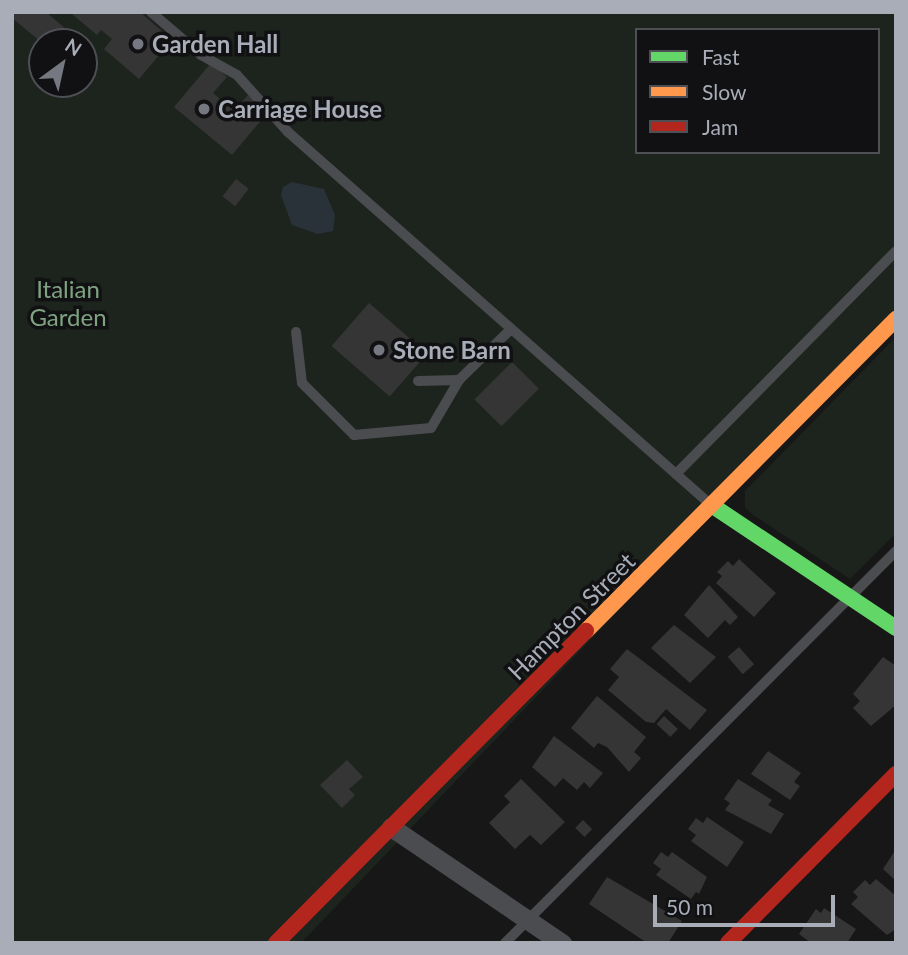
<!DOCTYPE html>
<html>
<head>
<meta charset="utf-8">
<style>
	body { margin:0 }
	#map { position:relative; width:908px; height:955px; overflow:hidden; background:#171717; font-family:Lato,sans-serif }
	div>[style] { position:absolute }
	.green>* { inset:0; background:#1d241e }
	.water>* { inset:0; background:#2a3239 }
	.building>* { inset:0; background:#353536; transform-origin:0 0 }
	.lane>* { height:10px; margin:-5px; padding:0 5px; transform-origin:5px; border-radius:5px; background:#4b4c50 }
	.street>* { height:19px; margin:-9.5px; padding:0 9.5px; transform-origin:9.5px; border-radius:9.5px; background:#4b4c50 }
	.fast>* { height:16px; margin:-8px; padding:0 8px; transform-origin:8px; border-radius:8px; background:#63d668 }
	.slow>* { height:16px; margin:-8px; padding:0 8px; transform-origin:8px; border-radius:8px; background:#ff974d }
	.jam>* { height:16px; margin:-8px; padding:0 8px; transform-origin:8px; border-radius:8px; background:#b3261e }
	.dots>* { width:19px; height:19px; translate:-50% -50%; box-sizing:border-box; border:4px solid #111113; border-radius:50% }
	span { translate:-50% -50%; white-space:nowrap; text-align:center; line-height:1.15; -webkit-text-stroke:7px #111113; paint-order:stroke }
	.poi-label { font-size:24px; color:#a8adb8; font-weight:700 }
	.left { translate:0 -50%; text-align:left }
	.park-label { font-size:24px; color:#7fa381 }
	.street-label { font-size:24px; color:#a8adb8 }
	.frame { position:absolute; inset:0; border:14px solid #a8adb8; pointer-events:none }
	.legend { position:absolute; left:635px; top:28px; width:245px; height:126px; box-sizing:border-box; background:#111113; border:2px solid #4d4f55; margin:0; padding:9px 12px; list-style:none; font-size:21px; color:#a8adb8 }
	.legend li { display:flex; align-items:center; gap:14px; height:35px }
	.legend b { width:35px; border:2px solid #4d4f55 }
	.north { position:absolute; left:28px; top:28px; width:70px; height:70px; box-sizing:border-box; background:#111113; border:2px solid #4d4f55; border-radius:50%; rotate:33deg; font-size:19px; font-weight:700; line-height:28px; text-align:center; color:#a8adb8 }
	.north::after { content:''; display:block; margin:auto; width:24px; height:32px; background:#757880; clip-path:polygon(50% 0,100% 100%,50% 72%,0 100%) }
	.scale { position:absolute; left:653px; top:895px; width:182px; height:32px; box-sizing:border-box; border:4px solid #a8adb8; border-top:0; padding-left:9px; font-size:21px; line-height:24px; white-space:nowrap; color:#a8adb8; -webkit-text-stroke:5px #111113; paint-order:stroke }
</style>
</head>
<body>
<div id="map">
	<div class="green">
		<div style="clip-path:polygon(evenodd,12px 12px,896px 12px,896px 320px,301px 943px,12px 943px,12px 12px,637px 30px,878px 30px,878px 152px,637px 152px,637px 30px,12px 12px,42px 42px,84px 42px,84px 84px,42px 84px,42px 42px)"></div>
		<div style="clip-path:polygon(896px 337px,896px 533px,850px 579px,752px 514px,745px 508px,745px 491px)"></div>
	</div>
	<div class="water">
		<div style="clip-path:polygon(292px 182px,324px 189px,335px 215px,333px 231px,318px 234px,292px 225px,281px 195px,283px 187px)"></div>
	</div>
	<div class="building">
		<div style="clip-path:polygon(12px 12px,46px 12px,66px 29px,55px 42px,41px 42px,12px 18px)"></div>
		<div style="clip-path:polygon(140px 12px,172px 40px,139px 79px,104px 49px,112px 39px,101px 30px,97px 35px,72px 14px)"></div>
		<div style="clip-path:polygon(211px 63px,227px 77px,213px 93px,234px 111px,248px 95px,268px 112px,232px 155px,174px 107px)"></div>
		<div style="left:236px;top:179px;width:16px;height:22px;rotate:38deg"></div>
		<div style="left:369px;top:303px;width:77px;height:57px;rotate:41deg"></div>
		<div style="left:512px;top:362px;width:38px;height:53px;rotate:45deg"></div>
		<div style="clip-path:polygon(739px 559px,776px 593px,754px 617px,716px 583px,722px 576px,717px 572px,728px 561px,733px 566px)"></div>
		<div style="clip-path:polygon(709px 585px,738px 617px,730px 625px,725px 620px,708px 638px,684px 615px)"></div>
		<div style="clip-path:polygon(674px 625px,716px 657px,690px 683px,651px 648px)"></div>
		<div style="left:739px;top:647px;width:23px;height:15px;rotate:49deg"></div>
		<div style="clip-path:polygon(627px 649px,707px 710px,690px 730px,666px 709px,654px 723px,646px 722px,608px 690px,619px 677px,610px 669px)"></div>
		<div style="clip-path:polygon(883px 657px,896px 666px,896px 705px,871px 726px,853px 708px,860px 701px,853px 694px)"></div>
		<div style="clip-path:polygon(597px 696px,646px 737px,634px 752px,641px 758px,629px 772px,607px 747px,598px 743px,594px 748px,571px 728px)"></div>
		<div style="left:664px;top:716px;width:19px;height:11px;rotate:43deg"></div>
		<div style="clip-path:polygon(554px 736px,603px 773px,590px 788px,584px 782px,577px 790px,563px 778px,555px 787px,532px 767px)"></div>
		<div style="clip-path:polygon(768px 751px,801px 773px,794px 782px,800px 786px,790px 800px,751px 774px)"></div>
		<div style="clip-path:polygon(347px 760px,363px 777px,349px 789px,355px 795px,342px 808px,320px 785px)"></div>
		<div style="clip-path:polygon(521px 779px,565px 822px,541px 845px,530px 835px,515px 849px,489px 823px,510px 802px,504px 796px)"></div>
		<div style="clip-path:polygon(738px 779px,772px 800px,768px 805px,784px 814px,771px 834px,725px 810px,730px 803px,724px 799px)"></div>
		<div style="clip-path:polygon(707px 817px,744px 842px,727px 867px,691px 841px,696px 835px,688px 829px,696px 818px,703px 823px)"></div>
		<div style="left:583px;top:820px;width:13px;height:11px;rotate:45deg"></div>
		<div style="clip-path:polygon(896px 849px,896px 881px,883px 869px)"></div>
		<div style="clip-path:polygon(661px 852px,668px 857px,672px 852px,707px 877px,699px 894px,696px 892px,691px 899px,656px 875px,661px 869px,653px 863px)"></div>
		<div style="clip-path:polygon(607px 877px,682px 921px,668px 943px,647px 943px,589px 904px)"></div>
		<div style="clip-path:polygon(876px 879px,896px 896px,896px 929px,887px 935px,851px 904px,858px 897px,853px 892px,865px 880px,870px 885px)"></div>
		<div style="clip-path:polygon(824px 908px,856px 929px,847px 943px,811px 943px,799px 934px,816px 909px,821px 913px)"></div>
	</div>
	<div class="lane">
		<div style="left:151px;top:12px;width:66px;rotate:40.7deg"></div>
		<div style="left:201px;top:55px;width:41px;rotate:29.1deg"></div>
		<div style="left:237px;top:75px;width:76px;rotate:48.2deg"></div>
		<div style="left:288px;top:132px;width:561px;rotate:41.39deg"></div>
		<div style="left:296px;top:332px;width:51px;rotate:83.3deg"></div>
		<div style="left:302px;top:383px;width:74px;rotate:45deg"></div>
		<div style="left:354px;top:435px;width:77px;rotate:-5.2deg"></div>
		<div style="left:431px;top:428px;width:56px;rotate:-59.7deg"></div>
		<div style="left:418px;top:381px;width:41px;rotate:-1.4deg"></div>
		<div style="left:459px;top:380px;width:73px;rotate:-44.4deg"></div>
		<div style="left:676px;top:474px;width:313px;rotate:-45.4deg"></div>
		<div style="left:505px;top:943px;width:554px;rotate:-45.07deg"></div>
	</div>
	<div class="street">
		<div style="left:391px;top:827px;width:207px;rotate:34.2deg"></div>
	</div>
	<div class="fast">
		<div style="left:713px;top:506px;width:220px;rotate:33.7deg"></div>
	</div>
	<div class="slow">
		<div style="left:586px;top:631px;width:440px;rotate:-45.2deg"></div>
	</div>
	<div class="jam">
		<div style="left:276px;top:943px;width:440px;rotate:-45.2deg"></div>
		<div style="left:728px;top:943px;width:238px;rotate:-45.2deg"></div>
	</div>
	<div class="dots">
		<div style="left:138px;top:44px;background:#757880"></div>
		<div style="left:204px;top:109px;background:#757880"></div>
		<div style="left:379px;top:350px;background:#757880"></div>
	</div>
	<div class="poi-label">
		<span class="left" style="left:152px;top:44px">Garden Hall</span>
		<span class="left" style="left:218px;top:109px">Carriage House</span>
		<span class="left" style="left:393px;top:350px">Stone Barn</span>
	</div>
	<div class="park-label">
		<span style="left:68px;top:303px">Italian<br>Garden</span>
	</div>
	<div class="street-label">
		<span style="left:571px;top:616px;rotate:-45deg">Hampton Street</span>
	</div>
	<div class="frame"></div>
	<ul class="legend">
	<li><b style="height:9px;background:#63d668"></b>Fast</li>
	<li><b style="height:9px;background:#ff974d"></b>Slow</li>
	<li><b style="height:9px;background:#b3261e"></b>Jam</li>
	</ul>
	<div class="north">N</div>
	<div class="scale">50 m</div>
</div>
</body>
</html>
